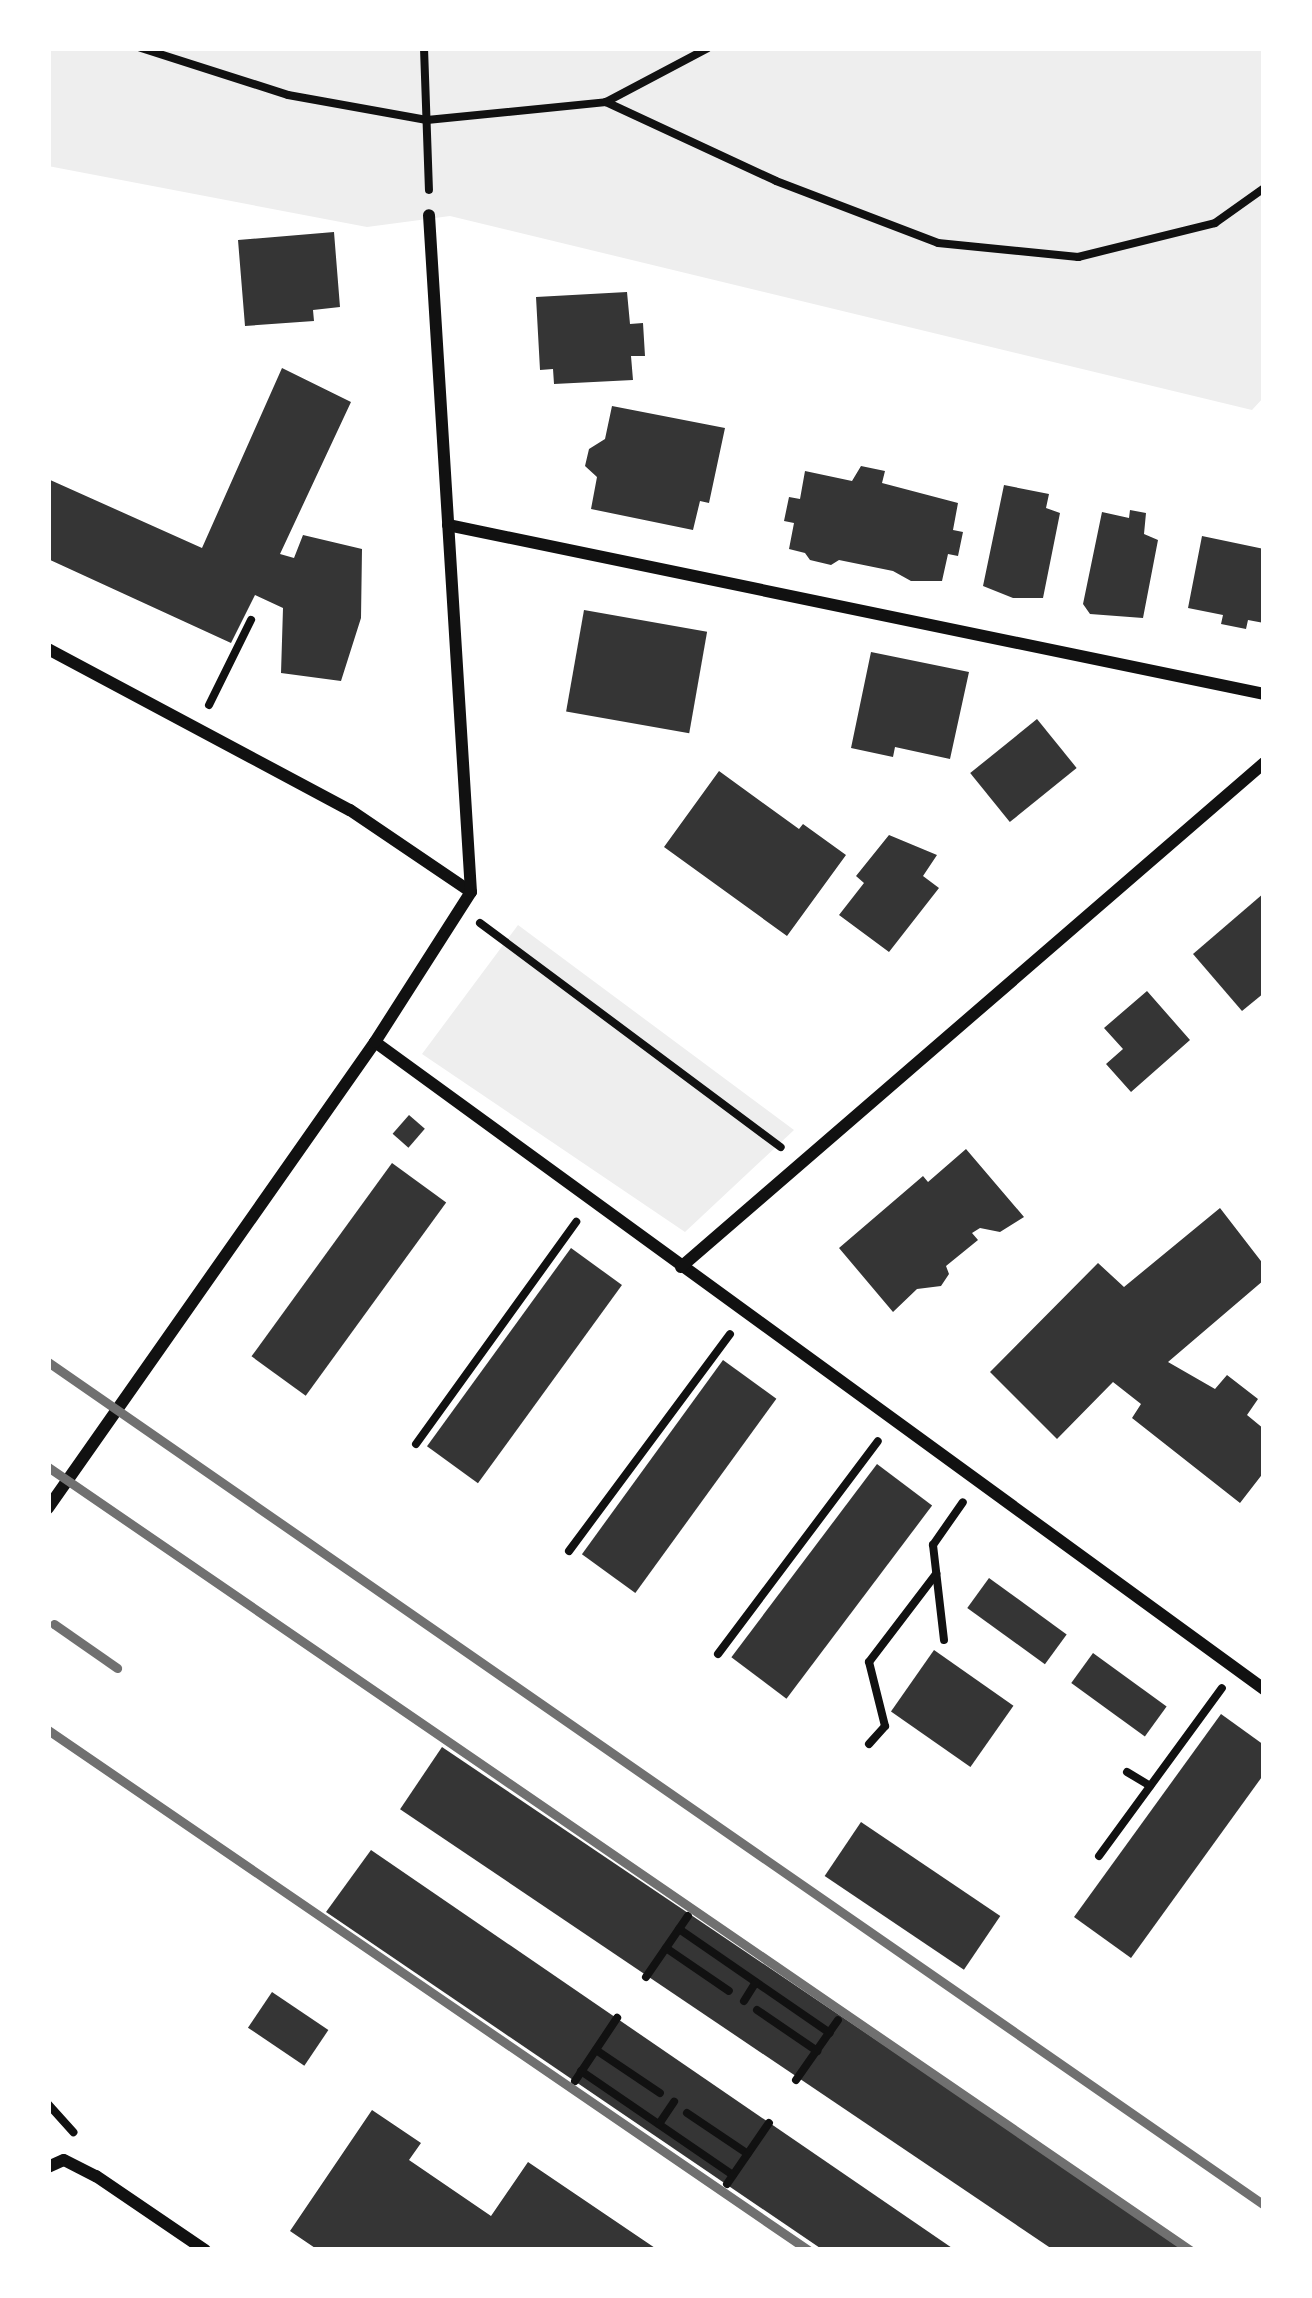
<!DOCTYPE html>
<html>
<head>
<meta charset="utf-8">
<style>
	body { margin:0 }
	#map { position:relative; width:1312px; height:2298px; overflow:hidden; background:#fff; font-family:"Playfair Display",serif }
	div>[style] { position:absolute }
	.green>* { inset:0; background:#eee }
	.building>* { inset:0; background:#353535; transform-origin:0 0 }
	.path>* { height:8px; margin:-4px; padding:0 4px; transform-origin:4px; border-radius:4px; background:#111 }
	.minor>* { height:12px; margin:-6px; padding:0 6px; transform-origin:6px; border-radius:6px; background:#111 }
	.rail>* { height:9px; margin:-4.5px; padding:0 4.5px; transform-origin:4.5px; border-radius:4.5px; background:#707070 }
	span { translate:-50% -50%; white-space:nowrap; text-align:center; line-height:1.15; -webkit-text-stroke:9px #fff; paint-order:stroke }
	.frame { position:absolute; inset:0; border:51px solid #fff; pointer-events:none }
</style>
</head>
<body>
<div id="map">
	<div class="green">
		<div style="clip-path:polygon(48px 48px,1264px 48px,1264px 397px,1252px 410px,450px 216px,367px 227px,48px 166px)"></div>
		<div style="clip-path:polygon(518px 925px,794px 1130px,685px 1232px,422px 1054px)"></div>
	</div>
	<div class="building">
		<div style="clip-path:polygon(334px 232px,340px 307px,313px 310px,314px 321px,245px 326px,238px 240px)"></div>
		<div style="clip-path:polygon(627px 292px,630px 324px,643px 323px,645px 356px,631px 356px,633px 380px,554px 384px,553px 369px,540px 370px,536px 297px)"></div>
		<div style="clip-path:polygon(282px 368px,351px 402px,280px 554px,294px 558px,303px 535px,362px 549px,361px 618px,341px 681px,281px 673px,283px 608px,255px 595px,231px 643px,48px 559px,48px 479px,202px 548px)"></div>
		<div style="clip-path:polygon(612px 406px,725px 428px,709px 503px,700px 501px,693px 530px,591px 509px,597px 477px,585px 466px,589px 449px,605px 439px)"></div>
		<div style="clip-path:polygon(861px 466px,885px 471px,882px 483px,958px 503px,953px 530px,963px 532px,958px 556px,948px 554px,942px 581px,911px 581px,893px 571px,839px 560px,831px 565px,810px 560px,805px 553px,789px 549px,794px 523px,784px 521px,789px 497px,800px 499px,805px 471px,852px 481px)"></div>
		<div style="clip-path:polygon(1004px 485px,1049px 494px,1046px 508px,1060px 513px,1043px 598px,1013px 598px,983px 586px)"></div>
		<div style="clip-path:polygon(1130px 510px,1146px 513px,1144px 534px,1158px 540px,1143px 618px,1090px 614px,1083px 604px,1102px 512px,1129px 518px)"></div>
		<div style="clip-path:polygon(1202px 536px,1264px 549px,1264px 623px,1248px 620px,1246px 629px,1221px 624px,1223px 615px,1188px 608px)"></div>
		<div style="left:584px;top:610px;width:125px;height:103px;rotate:10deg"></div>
		<div style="clip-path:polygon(871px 652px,969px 672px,950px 759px,895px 747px,893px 757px,851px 748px)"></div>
		<div style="left:1037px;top:719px;width:63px;height:86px;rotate:51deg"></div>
		<div style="clip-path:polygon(719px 771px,799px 829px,803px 824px,846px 855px,787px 936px,664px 847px)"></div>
		<div style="clip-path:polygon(889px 835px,937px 855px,923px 876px,939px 888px,889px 952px,839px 915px,864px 883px,856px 876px)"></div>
		<div style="clip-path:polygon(1264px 893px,1264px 993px,1242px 1011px,1193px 954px)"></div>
		<div style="clip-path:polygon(1147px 991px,1190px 1040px,1131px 1092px,1106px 1064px,1123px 1049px,1104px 1028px)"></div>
		<div style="left:409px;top:1115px;width:21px;height:25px;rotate:41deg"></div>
		<div style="clip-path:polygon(966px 1149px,1024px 1217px,1000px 1232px,980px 1228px,972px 1233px,978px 1240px,946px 1266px,949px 1274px,941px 1286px,917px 1289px,893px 1312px,839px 1248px,923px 1176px,928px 1182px)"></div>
		<div style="left:392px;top:1163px;width:67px;height:239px;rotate:36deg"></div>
		<div style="clip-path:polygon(1220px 1208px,1264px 1265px,1264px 1280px,1168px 1362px,1215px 1389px,1227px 1375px,1258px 1399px,1247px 1415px,1264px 1429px,1264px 1472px,1240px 1503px,1132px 1418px,1141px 1404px,1113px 1382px,1057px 1439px,990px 1372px,1098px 1263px,1124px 1287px)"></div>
		<div style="left:571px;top:1248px;width:63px;height:245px;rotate:36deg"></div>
		<div style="left:723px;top:1360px;width:66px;height:240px;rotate:36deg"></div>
		<div style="left:877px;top:1464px;width:69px;height:242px;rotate:37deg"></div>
		<div style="left:989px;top:1578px;width:96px;height:37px;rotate:36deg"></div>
		<div style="left:934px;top:1650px;width:97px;height:75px;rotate:35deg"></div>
		<div style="left:1093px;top:1653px;width:91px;height:37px;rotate:36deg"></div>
		<div style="clip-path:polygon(1221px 1714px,1264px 1745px,1264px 1774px,1131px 1958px,1074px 1917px)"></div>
		<div style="left:442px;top:1747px;width:890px;height:75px;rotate:34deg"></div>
		<div style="left:861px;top:1822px;width:168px;height:65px;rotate:34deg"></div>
		<div style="clip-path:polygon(371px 1850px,955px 2250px,823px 2250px,326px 1912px)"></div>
		<div style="left:272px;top:1992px;width:68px;height:43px;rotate:34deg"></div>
		<div style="clip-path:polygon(372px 2110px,421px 2143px,409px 2160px,491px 2216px,528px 2162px,658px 2250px,318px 2250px,290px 2231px)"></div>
	</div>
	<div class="path">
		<div style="left:141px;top:48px;width:154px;rotate:17.7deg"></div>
		<div style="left:288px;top:95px;width:141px;rotate:10.2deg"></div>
		<div style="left:427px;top:120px;width:180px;rotate:-5.7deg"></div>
		<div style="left:606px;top:102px;width:115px;rotate:-27.9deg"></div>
		<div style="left:424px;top:48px;width:142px;rotate:88deg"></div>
		<div style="left:606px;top:102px;width:187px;rotate:24.9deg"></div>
		<div style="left:776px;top:181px;width:173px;rotate:20.9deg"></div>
		<div style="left:938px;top:243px;width:141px;rotate:5.7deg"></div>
		<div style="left:1078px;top:257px;width:141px;rotate:-13.9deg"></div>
		<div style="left:1215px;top:223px;width:60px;rotate:-35.5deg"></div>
		<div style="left:209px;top:705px;width:95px;rotate:-63.7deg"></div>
		<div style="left:480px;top:923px;width:375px;rotate:36.7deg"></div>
		<div style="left:416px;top:1444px;width:274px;rotate:-54.2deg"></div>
		<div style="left:569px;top:1551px;width:270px;rotate:-53.4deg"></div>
		<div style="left:944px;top:1640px;width:96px;rotate:-96.6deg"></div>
		<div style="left:933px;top:1545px;width:52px;rotate:-55.1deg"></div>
		<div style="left:718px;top:1654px;width:266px;rotate:-53.1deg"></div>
		<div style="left:869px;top:1744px;width:24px;rotate:-48deg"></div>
		<div style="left:885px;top:1726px;width:66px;rotate:-104deg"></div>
		<div style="left:869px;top:1662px;width:111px;rotate:-52.7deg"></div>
		<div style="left:1127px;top:1772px;width:27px;rotate:31deg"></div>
		<div style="left:1099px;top:1856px;width:208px;rotate:-53.8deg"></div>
		<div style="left:679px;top:1929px;width:183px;rotate:34.6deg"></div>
		<div style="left:666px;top:1948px;width:76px;rotate:34.3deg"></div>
		<div style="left:646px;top:1977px;width:74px;rotate:-55.5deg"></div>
		<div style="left:744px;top:2001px;width:22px;rotate:-58deg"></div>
		<div style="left:757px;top:2010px;width:73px;rotate:34.3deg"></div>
		<div style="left:596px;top:2050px;width:77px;rotate:33.9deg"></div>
		<div style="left:581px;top:2071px;width:184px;rotate:34.4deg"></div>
		<div style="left:796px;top:2080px;width:73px;rotate:-55deg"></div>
		<div style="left:575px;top:2081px;width:76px;rotate:-56.3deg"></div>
		<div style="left:48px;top:2104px;width:38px;rotate:48deg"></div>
		<div style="left:687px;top:2113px;width:73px;rotate:33.9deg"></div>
		<div style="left:659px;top:2124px;width:27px;rotate:-56deg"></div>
		<div style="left:727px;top:2184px;width:74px;rotate:-55.5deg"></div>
	</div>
	<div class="minor">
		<div style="left:448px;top:525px;width:833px;rotate:11.7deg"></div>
		<div style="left:48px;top:649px;width:342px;rotate:28.1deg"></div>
		<div style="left:350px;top:810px;width:146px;rotate:34.1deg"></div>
		<div style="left:375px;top:1042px;width:1100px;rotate:36.05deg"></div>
		<div style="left:681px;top:1267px;width:771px;rotate:-40.84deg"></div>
		<div style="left:48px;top:1508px;width:569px;rotate:-54.94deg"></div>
		<div style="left:375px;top:1042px;width:178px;rotate:-57.4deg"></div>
		<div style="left:471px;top:892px;width:678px;rotate:-93.55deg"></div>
		<div style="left:48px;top:2167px;width:17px;rotate:-24deg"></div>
		<div style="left:64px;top:2160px;width:36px;rotate:27deg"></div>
		<div style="left:96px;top:2176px;width:132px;rotate:34.2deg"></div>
	</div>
	<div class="rail">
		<div style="left:48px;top:1362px;width:1480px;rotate:34.73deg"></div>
		<div style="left:48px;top:1467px;width:1385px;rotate:34.44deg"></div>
		<div style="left:54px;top:1624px;width:77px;rotate:34.9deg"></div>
		<div style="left:48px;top:1730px;width:921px;rotate:34.38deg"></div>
	</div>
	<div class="frame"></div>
</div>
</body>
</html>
